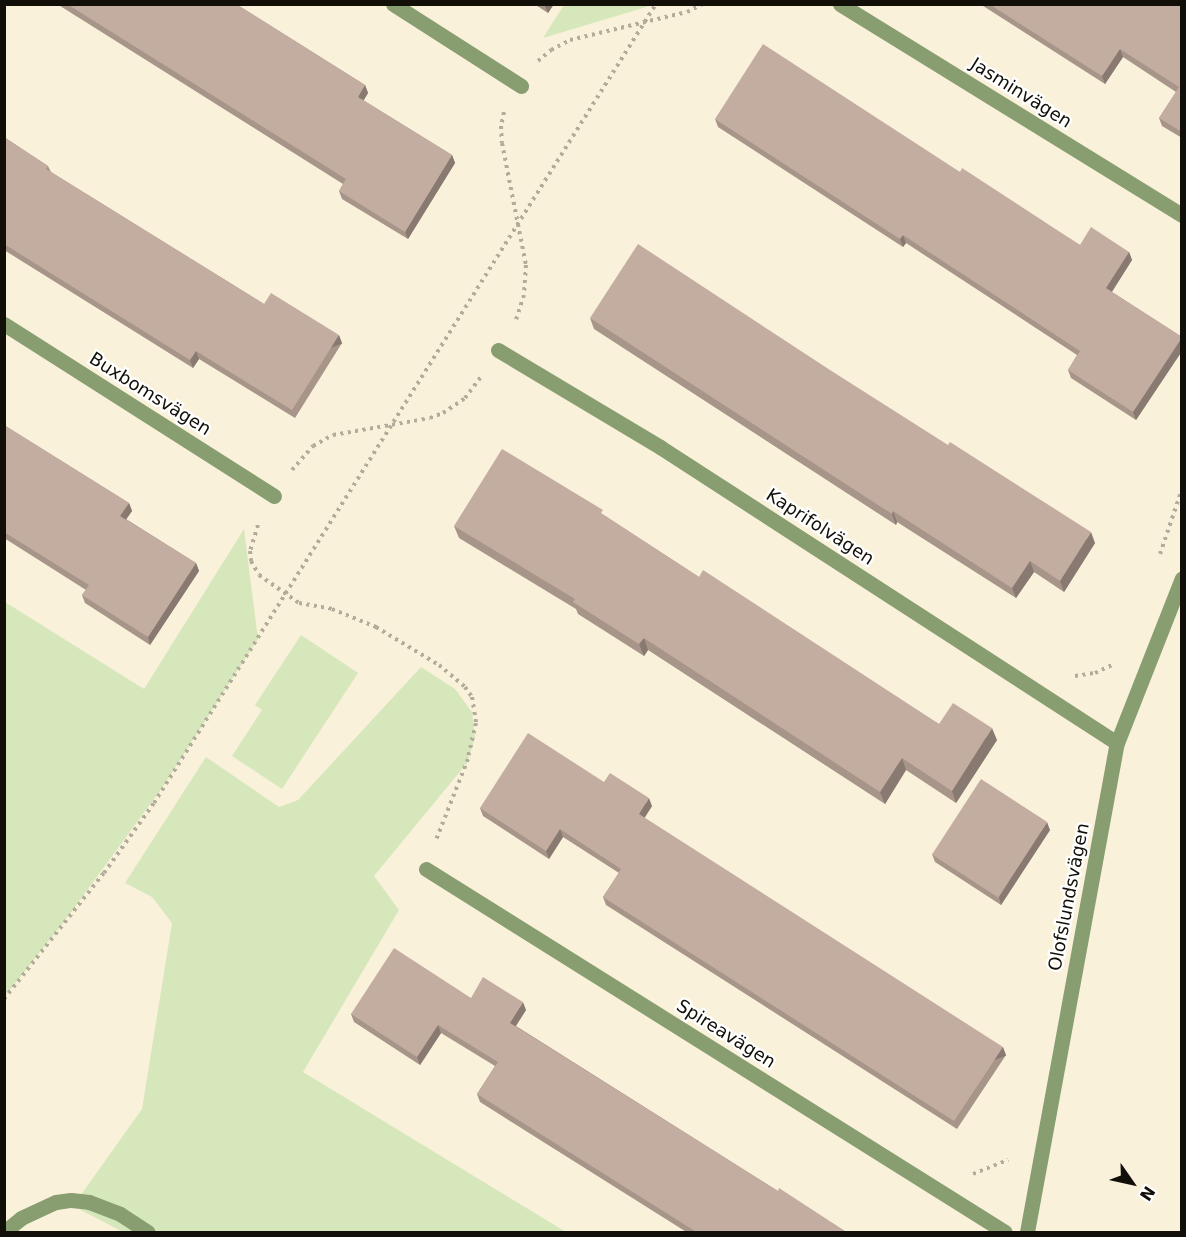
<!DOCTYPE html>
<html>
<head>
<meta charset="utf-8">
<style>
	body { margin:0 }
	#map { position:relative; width:1186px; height:1237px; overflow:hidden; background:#faf1db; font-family:"DejaVu Sans",sans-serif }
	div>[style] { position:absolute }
	.green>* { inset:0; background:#d7e7bc }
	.path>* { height:4px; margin-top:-2px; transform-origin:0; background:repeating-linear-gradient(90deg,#b3ac9a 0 3px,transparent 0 7.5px) }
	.street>* { height:15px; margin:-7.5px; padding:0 7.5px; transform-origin:7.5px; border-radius:7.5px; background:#899e70 }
	.wall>* { inset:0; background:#a8958a }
	.shaded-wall>* { inset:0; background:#887971; transform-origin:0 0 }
	.building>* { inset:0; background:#c3ada1; transform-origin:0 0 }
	span { translate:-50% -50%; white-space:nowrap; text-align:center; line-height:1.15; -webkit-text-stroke:4.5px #fff; paint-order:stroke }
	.street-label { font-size:18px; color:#120f08 }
	.frame { position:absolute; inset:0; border:6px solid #120f08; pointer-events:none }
	.north { position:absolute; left:1102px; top:1153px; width:60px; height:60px; -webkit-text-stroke:4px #fff; paint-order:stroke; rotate:124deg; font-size:16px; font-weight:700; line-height:24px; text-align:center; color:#120f08 }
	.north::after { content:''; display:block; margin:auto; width:21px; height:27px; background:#120f08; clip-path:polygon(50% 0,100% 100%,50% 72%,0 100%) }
</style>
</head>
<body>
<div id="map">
	<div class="green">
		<div style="clip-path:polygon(564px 5px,564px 4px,653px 5px,543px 38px)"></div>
		<div style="clip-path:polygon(244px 529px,258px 639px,162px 788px,63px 923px,5px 996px,5px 602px,144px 689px)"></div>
		<div style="clip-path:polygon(301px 635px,358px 673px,282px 789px,232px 756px,262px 710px,255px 705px)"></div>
		<div style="clip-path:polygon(421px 667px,455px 689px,472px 712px,475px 737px,467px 763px,374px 876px,399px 910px,303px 1072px,566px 1232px,123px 1232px,73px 1206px,142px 1109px,172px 923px,152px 897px,125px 883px,206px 757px,279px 807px,298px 800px)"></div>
	</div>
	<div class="path">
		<div style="left:538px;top:61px;width:17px;rotate:-40deg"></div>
		<div style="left:551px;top:50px;width:21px;rotate:-28deg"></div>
		<div style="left:570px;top:40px;width:120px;rotate:-13.5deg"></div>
		<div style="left:687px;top:12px;width:18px;rotate:-27deg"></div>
		<div style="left:504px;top:112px;width:14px;rotate:102deg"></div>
		<div style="left:501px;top:126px;width:17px;rotate:87deg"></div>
		<div style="left:502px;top:143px;width:124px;rotate:78.9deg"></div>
		<div style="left:526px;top:265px;width:30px;rotate:94deg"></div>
		<div style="left:524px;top:295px;width:28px;rotate:108deg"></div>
		<div style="left:292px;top:470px;width:32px;rotate:-49deg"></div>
		<div style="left:313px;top:446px;width:23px;rotate:-29deg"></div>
		<div style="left:333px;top:435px;width:98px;rotate:-9.9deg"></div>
		<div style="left:430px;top:418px;width:14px;rotate:-21deg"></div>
		<div style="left:443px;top:413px;width:27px;rotate:-34deg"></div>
		<div style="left:465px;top:398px;width:26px;rotate:-53deg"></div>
		<div style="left:258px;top:525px;width:27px;rotate:107deg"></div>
		<div style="left:250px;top:551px;width:10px;rotate:84deg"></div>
		<div style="left:251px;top:561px;width:16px;rotate:60deg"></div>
		<div style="left:259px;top:575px;width:49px;rotate:35deg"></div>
		<div style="left:299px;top:603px;width:34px;rotate:10deg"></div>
		<div style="left:332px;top:609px;width:48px;rotate:22.2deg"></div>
		<div style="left:376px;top:627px;width:74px;rotate:31.1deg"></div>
		<div style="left:439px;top:665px;width:34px;rotate:40deg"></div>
		<div style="left:465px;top:687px;width:12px;rotate:55deg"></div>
		<div style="left:472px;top:697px;width:26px;rotate:81deg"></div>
		<div style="left:476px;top:723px;width:37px;rotate:103deg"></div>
		<div style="left:468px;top:759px;width:87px;rotate:111.6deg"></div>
		<div style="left:1160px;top:554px;width:69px;rotate:-71.3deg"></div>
		<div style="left:1075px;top:676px;width:20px;rotate:-9deg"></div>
		<div style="left:1095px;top:673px;width:21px;rotate:-25deg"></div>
		<div style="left:4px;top:999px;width:161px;rotate:-51.6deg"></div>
		<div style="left:104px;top:873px;width:86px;rotate:-54.5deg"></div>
		<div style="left:154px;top:803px;width:944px;rotate:-57.86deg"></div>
		<div style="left:973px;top:1174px;width:38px;rotate:-22deg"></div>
	</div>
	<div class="street">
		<div style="left:393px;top:4px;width:152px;rotate:32.6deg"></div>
		<div style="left:840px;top:4px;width:402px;rotate:31.7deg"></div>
		<div style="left:4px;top:324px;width:320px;rotate:32.5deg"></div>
		<div style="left:498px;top:350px;width:189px;rotate:30.9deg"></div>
		<div style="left:660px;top:447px;width:544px;rotate:32.93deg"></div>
		<div style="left:426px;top:869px;width:683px;rotate:32.09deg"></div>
		<div style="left:4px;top:1232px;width:22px;rotate:-39deg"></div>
		<div style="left:21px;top:1218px;width:38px;rotate:-25deg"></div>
		<div style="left:56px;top:1202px;width:15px;rotate:-8deg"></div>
		<div style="left:71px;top:1200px;width:18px;rotate:6deg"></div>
		<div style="left:89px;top:1202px;width:33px;rotate:21deg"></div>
		<div style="left:120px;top:1214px;width:33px;rotate:33deg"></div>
		<div style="left:1027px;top:1232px;width:497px;rotate:-79.6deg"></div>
		<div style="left:1117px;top:743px;width:177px;rotate:-68.5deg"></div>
	</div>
	<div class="wall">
		<div style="clip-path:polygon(57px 4px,236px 4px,365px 85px,368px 93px,363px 100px,452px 155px,455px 163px,408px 239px,342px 199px,339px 191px,343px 184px)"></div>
		<div style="clip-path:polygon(534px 4px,554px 4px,548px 13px)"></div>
		<div style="clip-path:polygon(980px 4px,1156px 4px,1158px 6px,1182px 4px,1182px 138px,1162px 126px,1159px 118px,1176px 92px,1123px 57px,1105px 84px)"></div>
		<div style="clip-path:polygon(715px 119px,960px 172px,1080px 245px,1129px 252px,1132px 260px,1112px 292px,1182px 337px,1182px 351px,1136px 420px,1071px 378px,1068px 370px,1077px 355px,906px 243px,903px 247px,718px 127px)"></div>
		<div style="clip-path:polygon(4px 137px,48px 166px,51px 172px,264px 304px,342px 343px,295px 418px,199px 359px,193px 368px,4px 250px)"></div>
		<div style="clip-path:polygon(590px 318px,1095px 543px,1064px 592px,1034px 572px,1016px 598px,897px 522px,896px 525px,594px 329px)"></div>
		<div style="clip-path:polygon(4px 425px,129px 503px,132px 511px,126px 519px,196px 563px,199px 571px,150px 645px,85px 603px,82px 595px,86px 590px,4px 538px)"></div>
		<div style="clip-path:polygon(605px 516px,699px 577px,939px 724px,997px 740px,956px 803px,906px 770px,885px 804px,648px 650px,644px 656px,578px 614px,576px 609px,459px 538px,454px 526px)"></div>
		<div style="clip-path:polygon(604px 782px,652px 806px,644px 818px,1006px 1055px,957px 1129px,606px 905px,603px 897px,619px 873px,563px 837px,549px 859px,483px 816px,480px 808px)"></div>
		<div style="clip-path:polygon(1050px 830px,1001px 905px,935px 862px,932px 854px)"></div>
		<div style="clip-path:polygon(471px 998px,526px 1010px,516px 1026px,778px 1191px,848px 1233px,688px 1233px,480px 1102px,477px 1094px,495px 1066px,441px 1033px,420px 1065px,354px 1022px,351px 1014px)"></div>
	</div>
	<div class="shaded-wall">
		<div style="clip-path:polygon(546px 4px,554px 4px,548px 13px,545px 6px)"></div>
		<div style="clip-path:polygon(1120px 49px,1123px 57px,1105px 84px,1102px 76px)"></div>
		<div style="clip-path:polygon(365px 85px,368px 93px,361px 105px,358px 97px)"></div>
		<div style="clip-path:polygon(452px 155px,455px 163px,408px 239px,405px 232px)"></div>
		<div style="clip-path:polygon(903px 235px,906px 243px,903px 247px,900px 239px)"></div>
		<div style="clip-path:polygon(1129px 252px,1132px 260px,1109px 296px,1106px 288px)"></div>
		<div style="left:339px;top:335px;width:9px;height:89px;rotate:69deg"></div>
		<div style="clip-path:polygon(1182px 338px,1182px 351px,1136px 420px,1133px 412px)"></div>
		<div style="clip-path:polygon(196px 351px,199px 359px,193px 368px,190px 360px)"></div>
		<div style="clip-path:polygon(129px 503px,132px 511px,123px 524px,120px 516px)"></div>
		<div style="clip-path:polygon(893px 511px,897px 522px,896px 525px,892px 514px)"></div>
		<div style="clip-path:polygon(1091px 532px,1095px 543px,1064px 592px,1060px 581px)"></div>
		<div style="clip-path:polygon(1030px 561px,1034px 572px,1016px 598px,1012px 588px)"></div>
		<div style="clip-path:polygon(196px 563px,199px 571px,150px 645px,148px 637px)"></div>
		<div style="clip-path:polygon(644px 638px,648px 650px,644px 656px,639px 644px)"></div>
		<div style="clip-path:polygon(992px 728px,997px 740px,956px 803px,952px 791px)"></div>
		<div style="clip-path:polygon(902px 758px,906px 770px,885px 804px,880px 792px)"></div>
		<div style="clip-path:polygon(649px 798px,652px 806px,642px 822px,639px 814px)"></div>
		<div style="clip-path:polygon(1047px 822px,1050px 830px,1001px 905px,999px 897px)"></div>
		<div style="clip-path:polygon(560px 829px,563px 837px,549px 859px,546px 851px)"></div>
		<div style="clip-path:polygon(523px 1002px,526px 1010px,513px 1030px,510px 1023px)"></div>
		<div style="clip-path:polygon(438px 1025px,441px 1033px,420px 1065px,417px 1057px)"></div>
		<div style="left:1003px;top:1047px;width:9px;height:89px;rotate:69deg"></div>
	</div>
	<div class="building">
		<div style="clip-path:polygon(67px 4px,236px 4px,365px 85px,358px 97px,452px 155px,405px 232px,339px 191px,346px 179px)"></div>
		<div style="clip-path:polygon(989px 4px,1156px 4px,1158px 6px,1159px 4px,1182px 4px,1182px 132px,1159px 118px,1179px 87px,1120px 49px,1102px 76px)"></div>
		<div style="clip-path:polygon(763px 44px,960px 172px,962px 168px,1080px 245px,1091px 227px,1129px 252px,1106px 288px,1182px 337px,1133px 412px,1068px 370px,1080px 351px,903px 235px,900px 239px,715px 119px)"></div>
		<div style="clip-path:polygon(4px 137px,48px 166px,46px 169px,264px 304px,271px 293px,339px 335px,292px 410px,196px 351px,190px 360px,4px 244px)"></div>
		<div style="clip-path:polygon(638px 244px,830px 370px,948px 445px,950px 442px,1091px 532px,1060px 581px,1030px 561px,1012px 588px,893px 511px,892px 514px,590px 318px)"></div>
		<div style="clip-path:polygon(4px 425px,129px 503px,120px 516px,196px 563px,148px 637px,82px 595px,89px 585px,4px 532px)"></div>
		<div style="clip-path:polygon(502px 449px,603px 510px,601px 513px,699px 577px,703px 570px,939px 724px,953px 703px,992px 728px,952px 791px,902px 758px,880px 792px,644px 638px,639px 644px,573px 602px,575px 599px,454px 526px)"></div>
		<div style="clip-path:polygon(528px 733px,604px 782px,610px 773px,649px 798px,639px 814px,1003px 1047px,954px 1121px,603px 897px,621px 869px,560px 829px,546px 851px,480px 808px)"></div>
		<div style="left:981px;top:779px;width:79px;height:90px;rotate:33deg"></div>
		<div style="clip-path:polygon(394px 948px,471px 998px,483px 977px,523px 1002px,510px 1023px,778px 1191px,779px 1188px,848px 1233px,698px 1233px,477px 1094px,498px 1062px,438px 1025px,417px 1057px,351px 1014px)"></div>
	</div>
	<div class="street-label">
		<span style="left:1021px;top:93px;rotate:32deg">Jasminvägen</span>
		<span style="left:150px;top:394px;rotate:32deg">Buxbomsvägen</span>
		<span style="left:820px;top:527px;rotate:33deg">Kaprifolvägen</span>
		<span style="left:1069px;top:897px;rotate:-79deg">Olofslundsvägen</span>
		<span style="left:726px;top:1034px;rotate:32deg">Spireavägen</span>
	</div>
	<div class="frame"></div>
	<div class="north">N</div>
</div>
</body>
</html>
